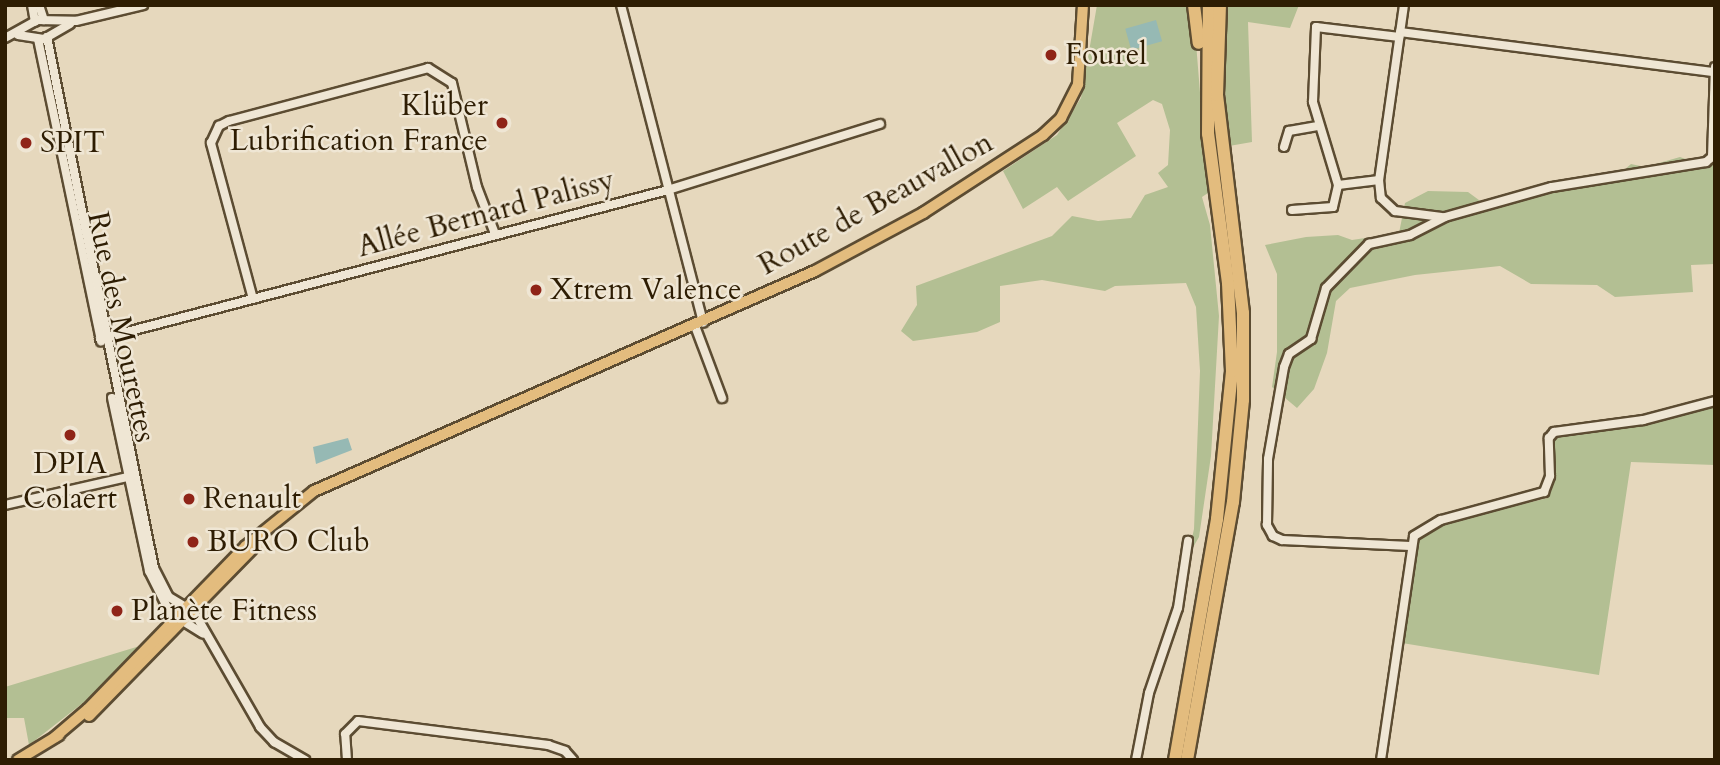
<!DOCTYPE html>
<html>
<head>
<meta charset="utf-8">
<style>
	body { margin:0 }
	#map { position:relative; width:1720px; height:765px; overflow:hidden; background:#e6d8bd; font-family:Cardo,serif }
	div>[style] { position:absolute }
	.green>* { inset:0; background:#b3bf93 }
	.water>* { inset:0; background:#96b9b4; transform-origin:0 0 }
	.roads { filter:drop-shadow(2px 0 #5c4c32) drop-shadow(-2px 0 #5c4c32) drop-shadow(0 2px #5c4c32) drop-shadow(0 -2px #5c4c32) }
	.minor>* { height:8px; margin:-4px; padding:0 4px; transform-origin:4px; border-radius:4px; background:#efe6d4 }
	.major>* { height:10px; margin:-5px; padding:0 5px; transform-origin:5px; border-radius:5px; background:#e3bc7e }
	.highway>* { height:12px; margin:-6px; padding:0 6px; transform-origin:6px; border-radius:6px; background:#e3bc7e }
	.dots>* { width:19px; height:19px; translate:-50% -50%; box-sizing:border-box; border:4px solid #efe6d4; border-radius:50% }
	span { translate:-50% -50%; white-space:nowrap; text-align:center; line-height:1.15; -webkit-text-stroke:5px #efe6d4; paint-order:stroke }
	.poi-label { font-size:30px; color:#2e1d03 }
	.left { translate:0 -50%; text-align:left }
	.right { translate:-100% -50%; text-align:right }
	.street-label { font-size:30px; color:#2e1d03 }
	.frame { position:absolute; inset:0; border:7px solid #2e1d03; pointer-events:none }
</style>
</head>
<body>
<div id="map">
	<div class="green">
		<div style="clip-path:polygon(1097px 5px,1190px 5px,1195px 30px,1208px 193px,1202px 197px,1210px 225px,1219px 316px,1211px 456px,1199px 537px,1188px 556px,1194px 529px,1200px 371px,1196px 307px,1186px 283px,1115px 286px,1105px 291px,1042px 280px,1000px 286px,1000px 322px,977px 332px,913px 341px,901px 331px,917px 305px,916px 286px,1052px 236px,1072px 216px,1098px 221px,1131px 218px,1145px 195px,1168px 187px,1158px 173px,1168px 165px,1170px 130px,1162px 104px,1153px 100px,1117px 123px,1136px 156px,1068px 201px,1057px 187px,1023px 209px,1003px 171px,1057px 135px,1081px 98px)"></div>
		<div style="clip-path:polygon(1227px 5px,1299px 5px,1290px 28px,1248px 22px,1252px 142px,1229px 146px,1223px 62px)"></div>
		<div style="clip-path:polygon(1715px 67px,1715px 264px,1691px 265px,1693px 292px,1615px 297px,1597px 285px,1531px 284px,1500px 266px,1415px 275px,1350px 288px,1336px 301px,1327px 353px,1314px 389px,1297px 408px,1272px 387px,1277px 352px,1277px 274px,1265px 245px,1306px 237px,1338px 235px,1352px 240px,1399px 233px,1405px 203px,1428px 191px,1468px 192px,1483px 203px,1498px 206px,1623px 171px,1631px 164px,1645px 167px,1680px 157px,1691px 161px,1712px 157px)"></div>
		<div style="clip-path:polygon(1715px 401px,1715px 465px,1631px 462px,1599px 675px,1402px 643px,1415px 544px,1419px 535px,1439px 524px,1548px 498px,1552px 489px,1548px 445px,1554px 432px,1643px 420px)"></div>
		<div style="clip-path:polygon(143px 645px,102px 688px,29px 745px,24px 718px,5px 718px,5px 687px)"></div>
	</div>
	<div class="water">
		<div style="left:1156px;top:20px;width:22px;height:32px;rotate:74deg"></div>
		<div style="clip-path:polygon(348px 438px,352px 450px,316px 464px,313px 447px)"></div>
	</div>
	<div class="roads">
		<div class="minor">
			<div style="left:32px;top:5px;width:17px;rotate:80deg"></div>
			<div style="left:39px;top:5px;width:16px;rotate:72deg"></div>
			<div style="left:621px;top:5px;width:328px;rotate:75.5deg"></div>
			<div style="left:1404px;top:5px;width:177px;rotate:98.1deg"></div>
			<div style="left:1379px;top:180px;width:18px;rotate:84deg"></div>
			<div style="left:1381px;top:198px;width:19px;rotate:43deg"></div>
			<div style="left:1395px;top:211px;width:47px;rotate:7.3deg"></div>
			<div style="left:1400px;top:32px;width:317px;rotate:7.3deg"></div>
			<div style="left:18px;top:35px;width:26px;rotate:9deg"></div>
			<div style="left:44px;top:39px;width:30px;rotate:-30deg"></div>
			<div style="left:47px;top:37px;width:542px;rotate:78.61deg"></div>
			<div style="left:154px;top:568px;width:33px;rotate:63deg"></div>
			<div style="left:169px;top:597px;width:29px;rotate:31deg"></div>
			<div style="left:194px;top:612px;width:133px;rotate:60.1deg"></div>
			<div style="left:260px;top:727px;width:21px;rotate:47deg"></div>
			<div style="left:274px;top:742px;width:36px;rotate:30deg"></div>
			<div style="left:5px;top:38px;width:37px;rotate:-29deg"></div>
			<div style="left:37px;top:20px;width:39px;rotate:1deg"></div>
			<div style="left:76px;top:21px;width:69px;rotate:-13.4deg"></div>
			<div style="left:38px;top:39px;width:309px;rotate:78.2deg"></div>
			<div style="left:1284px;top:147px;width:17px;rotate:-73deg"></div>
			<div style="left:1289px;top:131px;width:29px;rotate:-10deg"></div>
			<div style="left:1379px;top:180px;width:41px;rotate:173deg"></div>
			<div style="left:1338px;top:185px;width:87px;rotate:-106.8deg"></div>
			<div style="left:1313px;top:102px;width:75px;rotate:-87.7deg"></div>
			<div style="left:1316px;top:27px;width:84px;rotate:6.9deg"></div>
			<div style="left:1292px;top:210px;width:41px;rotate:-4.2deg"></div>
			<div style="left:1333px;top:207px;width:23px;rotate:-77deg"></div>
			<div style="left:253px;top:299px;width:162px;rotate:-105.1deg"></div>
			<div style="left:211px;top:143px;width:19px;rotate:-65deg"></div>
			<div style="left:219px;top:126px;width:11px;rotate:-27deg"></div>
			<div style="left:229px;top:121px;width:206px;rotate:-14.9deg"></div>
			<div style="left:428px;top:68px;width:28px;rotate:32deg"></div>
			<div style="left:452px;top:83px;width:107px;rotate:76.5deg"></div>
			<div style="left:477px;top:187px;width:50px;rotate:69deg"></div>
			<div style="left:695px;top:326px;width:77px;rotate:69.4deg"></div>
			<div style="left:100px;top:339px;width:587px;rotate:-14.7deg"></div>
			<div style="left:668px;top:190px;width:222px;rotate:-17.3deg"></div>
			<div style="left:112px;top:398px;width:177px;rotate:77.9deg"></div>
			<div style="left:149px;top:571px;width:47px;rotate:63.4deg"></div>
			<div style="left:170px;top:613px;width:39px;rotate:32deg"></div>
			<div style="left:5px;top:505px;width:130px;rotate:-12.9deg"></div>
			<div style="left:1410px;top:546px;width:128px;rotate:-177.3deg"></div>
			<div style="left:1282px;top:540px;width:10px;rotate:-156deg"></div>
			<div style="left:1273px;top:536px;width:13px;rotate:-119deg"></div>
			<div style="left:1267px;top:525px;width:66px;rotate:-89.1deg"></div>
			<div style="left:1268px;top:459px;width:93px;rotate:-80.1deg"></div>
			<div style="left:1284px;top:367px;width:14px;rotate:-69deg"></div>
			<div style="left:1289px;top:354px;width:27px;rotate:-34deg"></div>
			<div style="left:1311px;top:339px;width:53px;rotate:-73.6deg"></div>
			<div style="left:1326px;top:288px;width:62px;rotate:-45.7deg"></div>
			<div style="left:1369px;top:244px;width:42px;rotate:-12.4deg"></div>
			<div style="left:1410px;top:235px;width:39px;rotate:-27deg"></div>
			<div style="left:1445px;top:217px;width:111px;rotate:-15.7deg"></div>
			<div style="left:1552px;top:187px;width:156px;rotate:-9.2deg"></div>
			<div style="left:1706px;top:162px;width:8px;rotate:-40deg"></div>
			<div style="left:1712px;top:157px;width:90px;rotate:-88.1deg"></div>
			<div style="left:347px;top:760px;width:26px;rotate:-94deg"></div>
			<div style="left:345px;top:734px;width:18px;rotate:-45deg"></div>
			<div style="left:358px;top:721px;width:192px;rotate:7.2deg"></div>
			<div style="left:548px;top:745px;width:18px;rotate:19deg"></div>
			<div style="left:565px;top:751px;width:12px;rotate:48deg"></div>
			<div style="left:1136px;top:760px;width:68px;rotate:-79deg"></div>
			<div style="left:1149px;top:693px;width:90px;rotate:-71.2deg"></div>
			<div style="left:1178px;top:608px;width:68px;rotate:-81.5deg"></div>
			<div style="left:1381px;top:760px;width:226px;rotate:-81.6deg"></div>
			<div style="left:1414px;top:536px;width:31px;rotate:-31deg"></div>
			<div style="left:1441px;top:520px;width:107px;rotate:-15.2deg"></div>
			<div style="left:1544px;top:492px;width:17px;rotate:-69deg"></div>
			<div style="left:1550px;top:476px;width:38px;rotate:-92deg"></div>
			<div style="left:1549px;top:438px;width:8px;rotate:-50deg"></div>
			<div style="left:1554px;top:432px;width:90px;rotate:-7.7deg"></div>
			<div style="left:1643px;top:420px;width:74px;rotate:-14.8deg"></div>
		</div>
		<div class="major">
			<div style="left:89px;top:716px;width:233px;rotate:-45.7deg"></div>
			<div style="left:55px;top:737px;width:43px;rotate:-40.3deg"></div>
			<div style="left:88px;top:709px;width:227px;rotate:-45.9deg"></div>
			<div style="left:246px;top:546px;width:87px;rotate:-39deg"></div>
			<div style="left:314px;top:491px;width:547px;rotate:-23.71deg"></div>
			<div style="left:815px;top:271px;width:123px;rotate:-28.2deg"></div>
			<div style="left:923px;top:213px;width:143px;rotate:-33deg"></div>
			<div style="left:1043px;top:135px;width:25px;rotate:-43deg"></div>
			<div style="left:1061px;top:118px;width:38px;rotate:-63deg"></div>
			<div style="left:1078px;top:84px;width:79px;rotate:-86.4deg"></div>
			<div style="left:18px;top:760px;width:48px;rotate:-31.4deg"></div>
		</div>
		<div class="highway">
			<div style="left:1194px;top:5px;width:38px;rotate:83deg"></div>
			<div style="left:1175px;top:760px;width:245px;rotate:-80.1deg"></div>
			<div style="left:1217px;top:519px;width:149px;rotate:-84.2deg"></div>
			<div style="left:1232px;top:371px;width:88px;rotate:-92.6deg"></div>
			<div style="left:1228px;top:283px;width:150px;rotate:-97.6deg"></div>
			<div style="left:1208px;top:134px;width:129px;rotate:-89.6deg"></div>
			<div style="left:1187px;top:760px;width:262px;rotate:-79.9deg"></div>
			<div style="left:1233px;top:502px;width:102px;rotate:-84.4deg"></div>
			<div style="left:1243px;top:400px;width:87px;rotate:-90deg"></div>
			<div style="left:1243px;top:313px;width:220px;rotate:-96.8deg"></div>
			<div style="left:1217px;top:95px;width:90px;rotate:-88.1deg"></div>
		</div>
	</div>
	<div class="dots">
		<div style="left:1051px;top:55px;background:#8f2418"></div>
		<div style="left:502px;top:123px;background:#8f2418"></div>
		<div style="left:26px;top:143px;background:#8f2418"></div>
		<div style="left:536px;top:290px;background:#8f2418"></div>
		<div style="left:70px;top:435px;background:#8f2418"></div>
		<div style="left:189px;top:499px;background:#8f2418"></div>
		<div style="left:193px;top:542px;background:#8f2418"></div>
		<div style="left:117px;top:611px;background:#8f2418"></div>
	</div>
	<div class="poi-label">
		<span class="left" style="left:1065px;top:55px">Fourel</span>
		<span class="right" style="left:488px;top:123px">Klüber<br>Lubrification France</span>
		<span class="left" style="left:40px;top:143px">SPIT</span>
		<span class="left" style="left:550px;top:290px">Xtrem Valence</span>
		<span style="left:70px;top:481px">DPIA<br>Colaert</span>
		<span class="left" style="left:203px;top:499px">Renault</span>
		<span class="left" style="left:207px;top:542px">BURO Club</span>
		<span class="left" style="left:131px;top:611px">Planète Fitness</span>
	</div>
	<div class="street-label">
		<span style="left:876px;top:204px;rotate:-29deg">Route de Beauvallon</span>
		<span style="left:486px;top:214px;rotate:-15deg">Allée Bernard Palissy</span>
		<span style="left:121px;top:327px;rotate:78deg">Rue des Mourettes</span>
	</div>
	<div class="frame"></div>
</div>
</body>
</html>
